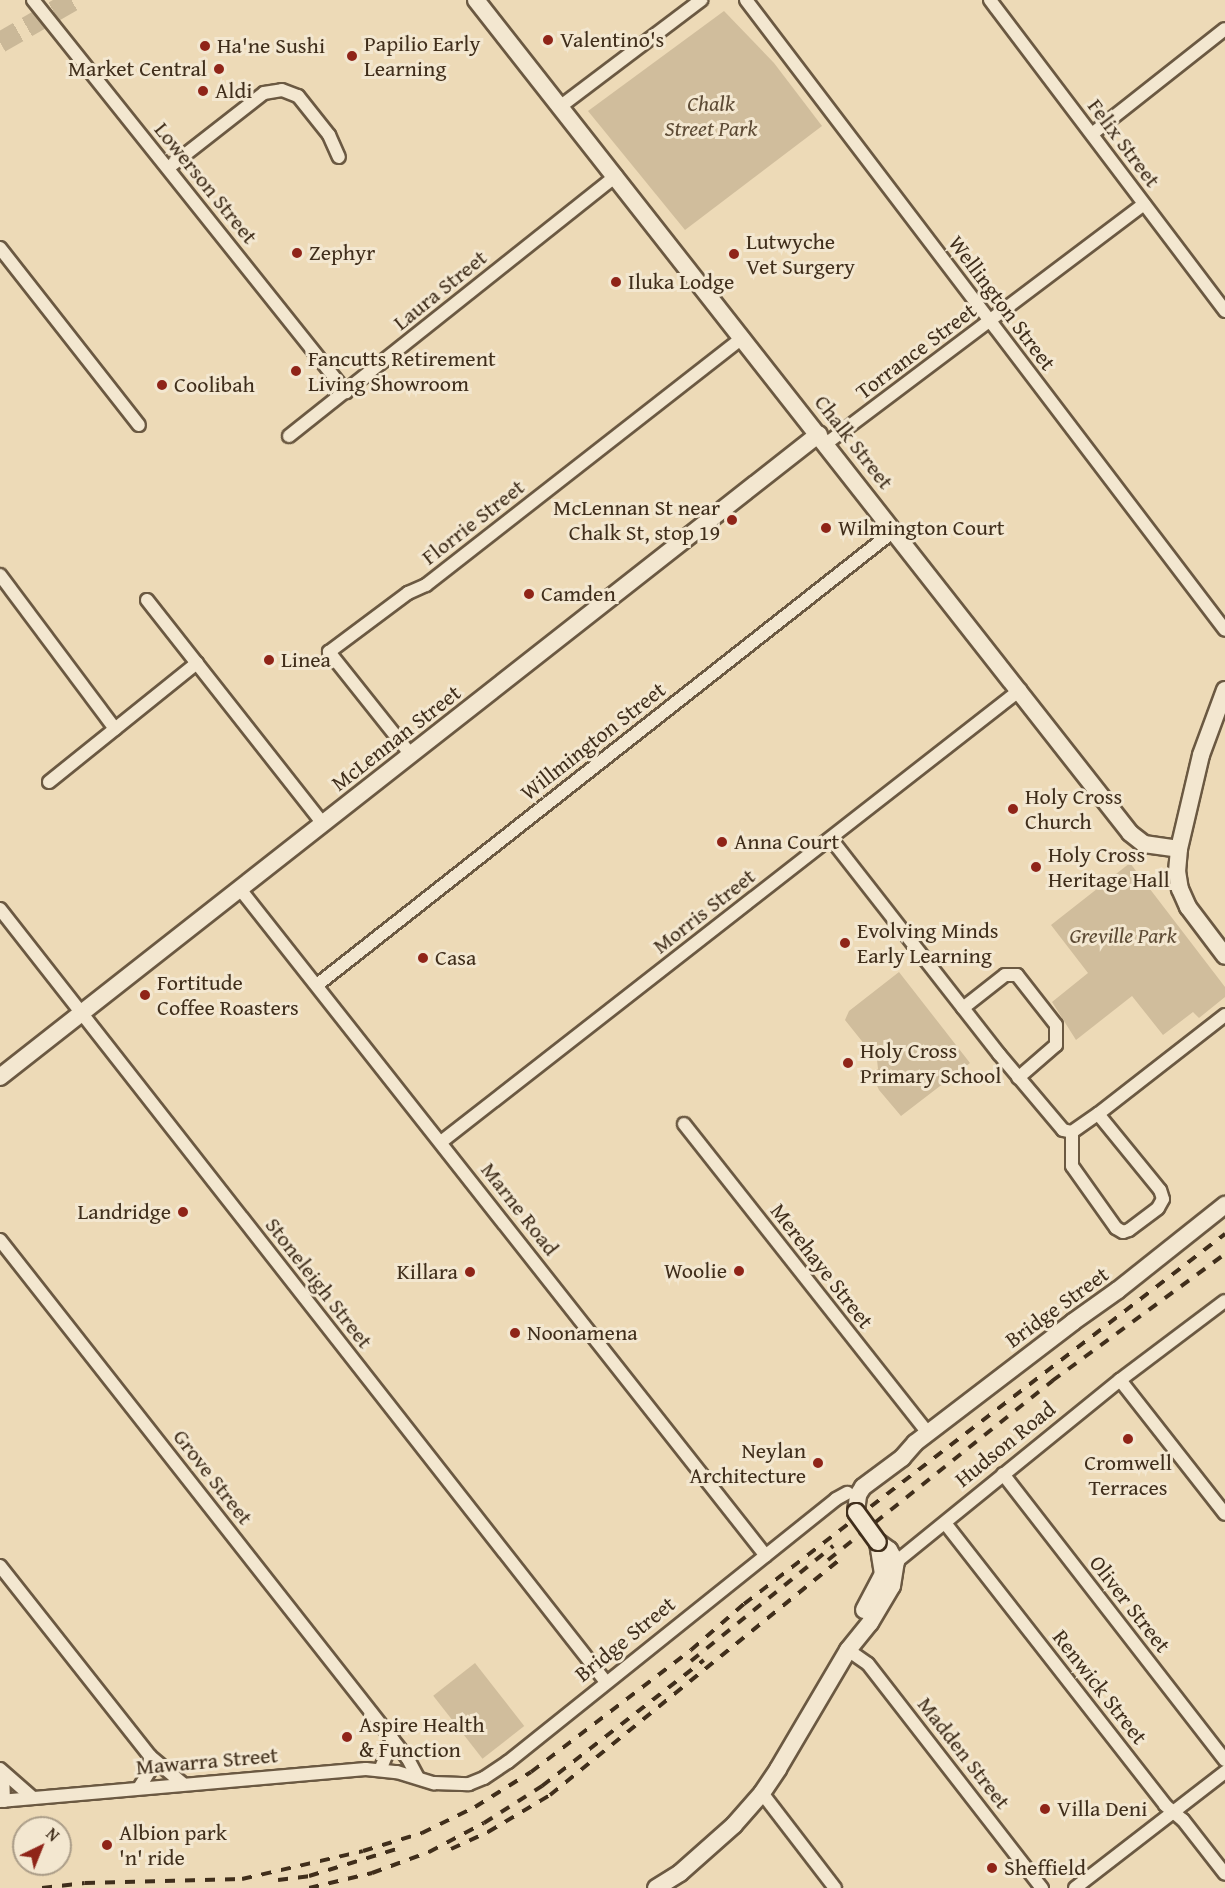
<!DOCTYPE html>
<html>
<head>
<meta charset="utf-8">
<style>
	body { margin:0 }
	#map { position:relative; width:1225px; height:1888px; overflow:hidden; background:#eddab7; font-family:"Gentium Book Plus",serif }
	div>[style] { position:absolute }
	.green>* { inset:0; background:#d0bd9c; transform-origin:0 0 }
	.highway-tunnel>* { height:21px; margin-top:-10.5px; transform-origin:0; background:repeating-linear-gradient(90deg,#cab898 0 21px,transparent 0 31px) }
	.roads { filter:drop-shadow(2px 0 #6b5942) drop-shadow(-2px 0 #6b5942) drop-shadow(0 2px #6b5942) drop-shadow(0 -2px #6b5942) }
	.street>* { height:12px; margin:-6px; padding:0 6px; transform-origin:6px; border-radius:6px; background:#f3e7d0 }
	.secondary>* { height:16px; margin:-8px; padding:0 8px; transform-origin:8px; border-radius:8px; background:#f3e7d0 }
	.rail>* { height:4px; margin-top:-2px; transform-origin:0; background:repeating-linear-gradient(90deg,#402e1b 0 10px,transparent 0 20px) }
	.bridges { filter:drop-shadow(2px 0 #402e1b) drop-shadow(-2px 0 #402e1b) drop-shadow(0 2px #402e1b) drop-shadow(0 -2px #402e1b) }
	.secondary-bridge>* { height:16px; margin:-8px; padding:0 8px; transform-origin:8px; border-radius:8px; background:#f3e7d0 }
	.dots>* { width:16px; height:16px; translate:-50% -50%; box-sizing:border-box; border:3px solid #f3e7d0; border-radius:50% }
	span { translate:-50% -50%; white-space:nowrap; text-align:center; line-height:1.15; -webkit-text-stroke:6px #f3e7d0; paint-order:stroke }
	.poi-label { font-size:22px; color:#402e1b }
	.left { translate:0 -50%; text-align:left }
	.right { translate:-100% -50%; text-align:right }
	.park-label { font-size:22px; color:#5d4b35; font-style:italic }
	.street-label { font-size:22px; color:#402e1b }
	.north { position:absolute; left:12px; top:1816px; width:60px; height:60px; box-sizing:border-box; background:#f3e7d0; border:2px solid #ab9d88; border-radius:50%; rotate:43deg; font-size:16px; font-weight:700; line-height:24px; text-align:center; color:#402e1b }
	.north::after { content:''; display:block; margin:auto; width:21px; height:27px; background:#8f2418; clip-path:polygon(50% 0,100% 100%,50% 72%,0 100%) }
</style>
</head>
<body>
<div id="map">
	<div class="green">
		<div style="clip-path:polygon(724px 11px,774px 63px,822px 126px,685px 230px,588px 111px)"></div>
		<div style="clip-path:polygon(1130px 863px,1225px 987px,1225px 997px,1199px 1018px,1193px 1012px,1163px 1035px,1132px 996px,1076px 1040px,1052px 1002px,1088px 973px,1051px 925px)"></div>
		<div style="clip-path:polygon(899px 972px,970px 1063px,901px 1116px,879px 1090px,872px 1075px,878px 1069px,877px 1060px,845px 1020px,849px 1011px)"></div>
		<div style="left:475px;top:1663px;width:80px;height:53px;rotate:52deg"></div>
	</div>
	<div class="highway-tunnel">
		<div style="left:0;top:42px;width:84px;rotate:-29.9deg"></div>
	</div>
	<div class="roads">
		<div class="street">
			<div style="left:33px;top:0;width:502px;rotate:51.39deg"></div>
			<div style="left:746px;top:0;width:791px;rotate:52.75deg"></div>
			<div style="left:990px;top:0;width:390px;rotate:52.9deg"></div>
			<div style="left:561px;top:106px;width:176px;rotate:-37.1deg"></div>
			<div style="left:1092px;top:134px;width:169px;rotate:-38.3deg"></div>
			<div style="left:168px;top:168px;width:122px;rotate:-38deg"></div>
			<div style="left:264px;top:93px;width:18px;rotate:-9deg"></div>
			<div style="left:282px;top:90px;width:17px;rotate:21deg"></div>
			<div style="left:298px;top:96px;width:50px;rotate:51.5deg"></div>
			<div style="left:329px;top:135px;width:24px;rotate:66deg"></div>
			<div style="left:0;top:248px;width:225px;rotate:51.9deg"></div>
			<div style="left:289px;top:436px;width:418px;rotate:-38.5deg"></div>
			<div style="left:827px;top:443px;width:397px;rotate:-37deg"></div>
			<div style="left:0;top:575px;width:192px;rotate:53.2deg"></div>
			<div style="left:147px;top:600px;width:285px;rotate:51.8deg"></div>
			<div style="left:411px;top:755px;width:132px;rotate:-128.5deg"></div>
			<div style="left:329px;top:652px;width:99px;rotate:-36.8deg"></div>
			<div style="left:408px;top:593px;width:20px;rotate:-24deg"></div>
			<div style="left:426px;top:585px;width:402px;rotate:-38deg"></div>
			<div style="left:49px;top:782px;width:190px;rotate:-38.8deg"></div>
			<div style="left:831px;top:839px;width:273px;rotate:52deg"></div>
			<div style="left:999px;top:1054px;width:99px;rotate:49.9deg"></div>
			<div style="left:1063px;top:1130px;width:9px;rotate:13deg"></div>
			<div style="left:1072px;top:1132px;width:32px;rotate:-35deg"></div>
			<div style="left:1098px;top:1114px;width:161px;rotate:-37.9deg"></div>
			<div style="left:240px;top:889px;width:849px;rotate:51.74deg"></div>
			<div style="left:0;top:909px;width:982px;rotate:51.91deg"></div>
			<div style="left:317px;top:985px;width:736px;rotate:-38.21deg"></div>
			<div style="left:963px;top:1008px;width:53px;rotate:-38.2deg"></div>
			<div style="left:1005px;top:975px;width:12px"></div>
			<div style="left:1017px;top:975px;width:63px;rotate:52deg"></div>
			<div style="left:1056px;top:1025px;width:20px;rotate:90deg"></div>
			<div style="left:1056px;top:1045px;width:50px;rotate:139deg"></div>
			<div style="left:684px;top:1124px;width:394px;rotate:51.7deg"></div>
			<div style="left:1072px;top:1132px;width:34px;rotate:90deg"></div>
			<div style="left:1072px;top:1166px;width:76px;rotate:54.6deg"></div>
			<div style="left:1116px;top:1228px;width:8px;rotate:30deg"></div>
			<div style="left:1123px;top:1232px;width:6px;rotate:-18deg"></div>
			<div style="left:1129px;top:1230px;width:36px;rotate:-37deg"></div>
			<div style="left:1158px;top:1208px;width:10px;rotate:-61deg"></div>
			<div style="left:1163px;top:1199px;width:9px;rotate:-108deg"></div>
			<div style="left:1160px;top:1190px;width:98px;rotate:-129.2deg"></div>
			<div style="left:441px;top:1142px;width:735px;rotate:-37.98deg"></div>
			<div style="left:0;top:1240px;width:660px;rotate:51.83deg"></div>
			<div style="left:408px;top:1759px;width:21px;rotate:62deg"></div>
			<div style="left:1120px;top:1380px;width:170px;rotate:51.9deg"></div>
			<div style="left:1003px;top:1474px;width:362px;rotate:52.2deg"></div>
			<div style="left:945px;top:1523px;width:358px;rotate:52deg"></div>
			<div style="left:1165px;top:1805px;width:23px;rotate:40deg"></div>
			<div style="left:1183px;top:1820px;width:68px;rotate:52.1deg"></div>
			<div style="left:896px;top:1562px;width:289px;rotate:-39.1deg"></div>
			<div style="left:1120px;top:1380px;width:131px;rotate:-37deg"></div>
			<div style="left:0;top:1566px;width:242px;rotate:51.7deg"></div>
			<div style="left:150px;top:1756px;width:42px;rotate:40.2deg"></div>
			<div style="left:848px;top:1650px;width:24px;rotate:35deg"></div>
			<div style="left:868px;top:1664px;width:284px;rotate:52.2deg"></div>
			<div style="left:0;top:1769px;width:44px;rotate:41.3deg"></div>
			<div style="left:380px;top:1770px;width:33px;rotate:-67deg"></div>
			<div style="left:3px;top:1773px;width:28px;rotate:88deg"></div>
			<div style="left:139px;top:1788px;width:19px;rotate:-58deg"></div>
			<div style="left:149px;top:1772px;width:16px;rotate:-86deg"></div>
			<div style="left:762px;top:1793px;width:120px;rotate:52.5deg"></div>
			<div style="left:0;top:1801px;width:367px;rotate:-5deg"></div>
			<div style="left:366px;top:1769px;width:31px;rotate:6deg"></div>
			<div style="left:397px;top:1772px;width:39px;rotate:17deg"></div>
			<div style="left:434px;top:1783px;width:35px;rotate:2deg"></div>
			<div style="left:469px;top:1784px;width:16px;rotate:-22deg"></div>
			<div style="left:484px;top:1778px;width:29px;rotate:-34deg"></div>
			<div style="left:508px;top:1762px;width:420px;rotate:-38.7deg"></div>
			<div style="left:836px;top:1499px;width:13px;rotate:-29deg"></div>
			<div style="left:1075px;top:1888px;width:190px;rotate:-37.7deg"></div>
		</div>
		<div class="secondary">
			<div style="left:476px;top:0;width:1059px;rotate:51.86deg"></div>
			<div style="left:1130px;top:833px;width:18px;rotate:38deg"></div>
			<div style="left:1144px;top:844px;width:35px;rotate:8deg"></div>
			<div style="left:1225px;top:690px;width:69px;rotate:110.3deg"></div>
			<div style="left:1201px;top:755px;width:97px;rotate:103.2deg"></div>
			<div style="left:1179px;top:849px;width:22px;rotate:95deg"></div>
			<div style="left:1177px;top:871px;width:18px;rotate:81deg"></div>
			<div style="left:1180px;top:889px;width:20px;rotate:66deg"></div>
			<div style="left:1188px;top:907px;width:61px;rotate:52.9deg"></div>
			<div style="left:0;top:1077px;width:1041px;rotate:-38.14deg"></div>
			<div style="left:856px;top:1512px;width:17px;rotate:-83deg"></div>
			<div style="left:858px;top:1495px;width:9px;rotate:-58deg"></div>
			<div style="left:863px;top:1487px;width:49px;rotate:-36.6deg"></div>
			<div style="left:902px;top:1458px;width:20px;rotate:-49deg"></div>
			<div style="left:915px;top:1443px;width:199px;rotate:-37.4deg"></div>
			<div style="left:1073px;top:1322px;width:55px;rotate:-35.4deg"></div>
			<div style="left:1118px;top:1290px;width:137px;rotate:-38.5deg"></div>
			<div style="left:864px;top:1610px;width:41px;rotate:-62.2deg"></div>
			<div style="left:883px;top:1574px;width:32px;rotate:-99deg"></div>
			<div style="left:656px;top:1888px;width:28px;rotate:-32deg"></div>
			<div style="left:680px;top:1873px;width:72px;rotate:-41.6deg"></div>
			<div style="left:734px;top:1825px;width:43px;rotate:-48.8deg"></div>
			<div style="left:762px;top:1793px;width:29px;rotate:-56deg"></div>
			<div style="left:778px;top:1769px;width:138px;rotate:-59.5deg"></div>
			<div style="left:848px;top:1650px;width:35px;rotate:-51deg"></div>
			<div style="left:870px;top:1623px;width:43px;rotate:-59.3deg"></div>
			<div style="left:892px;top:1586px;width:24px;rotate:-81deg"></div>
			<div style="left:896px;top:1562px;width:14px;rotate:-120deg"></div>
			<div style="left:889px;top:1550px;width:14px;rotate:-144deg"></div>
		</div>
	</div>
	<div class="rail">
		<div style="left:828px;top:1560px;width:287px;rotate:-38.6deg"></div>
		<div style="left:1052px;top:1381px;width:215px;rotate:-36.3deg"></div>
		<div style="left:691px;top:1661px;width:183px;rotate:-39deg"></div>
		<div style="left:451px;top:1849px;width:41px;rotate:-24.7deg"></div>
		<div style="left:488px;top:1832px;width:72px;rotate:-30.8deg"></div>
		<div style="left:550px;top:1795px;width:376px;rotate:-39.1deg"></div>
		<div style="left:278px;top:1880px;width:31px;rotate:-7deg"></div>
		<div style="left:309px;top:1876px;width:92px;rotate:-17.1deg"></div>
		<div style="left:42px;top:1888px;width:43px;rotate:-6.6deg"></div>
		<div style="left:85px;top:1883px;width:157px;rotate:-1.5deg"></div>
		<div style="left:242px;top:1879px;width:124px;rotate:-13deg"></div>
		<div style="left:363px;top:1851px;width:62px;rotate:-17deg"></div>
		<div style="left:422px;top:1833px;width:59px;rotate:-26.1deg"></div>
		<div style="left:475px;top:1807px;width:66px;rotate:-32deg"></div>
		<div style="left:531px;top:1772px;width:201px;rotate:-37.3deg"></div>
		<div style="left:691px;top:1650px;width:70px;rotate:-41deg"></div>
		<div style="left:744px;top:1604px;width:607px;rotate:-37.57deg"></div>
		<div style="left:309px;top:1888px;width:65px;rotate:-13.4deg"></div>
		<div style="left:372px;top:1873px;width:61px;rotate:-20.2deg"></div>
		<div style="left:429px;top:1852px;width:62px;rotate:-27.8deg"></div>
		<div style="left:484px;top:1823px;width:69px;rotate:-32.5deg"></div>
		<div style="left:542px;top:1786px;width:205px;rotate:-37.9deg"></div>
	</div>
	<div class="bridges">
		<div class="secondary-bridge">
			<div style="left:856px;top:1512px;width:37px;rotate:54deg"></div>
		</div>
	</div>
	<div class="dots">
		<div style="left:548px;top:40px;background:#8f2418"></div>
		<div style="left:205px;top:46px;background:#8f2418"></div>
		<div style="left:352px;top:56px;background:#8f2418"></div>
		<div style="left:219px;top:69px;background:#8f2418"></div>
		<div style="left:203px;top:91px;background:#8f2418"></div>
		<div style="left:297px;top:253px;background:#8f2418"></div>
		<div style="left:734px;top:254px;background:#8f2418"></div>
		<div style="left:616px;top:282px;background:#8f2418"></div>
		<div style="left:296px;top:371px;background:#8f2418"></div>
		<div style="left:162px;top:385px;background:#8f2418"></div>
		<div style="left:732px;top:520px;background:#8f2418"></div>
		<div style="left:826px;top:528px;background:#8f2418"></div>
		<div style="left:529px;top:594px;background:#8f2418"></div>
		<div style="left:269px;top:660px;background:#8f2418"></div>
		<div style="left:1013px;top:809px;background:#8f2418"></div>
		<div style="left:722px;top:842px;background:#8f2418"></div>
		<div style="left:1036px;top:867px;background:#8f2418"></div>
		<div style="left:845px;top:943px;background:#8f2418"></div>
		<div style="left:423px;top:958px;background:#8f2418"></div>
		<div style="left:145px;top:995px;background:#8f2418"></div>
		<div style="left:848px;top:1063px;background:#8f2418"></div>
		<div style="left:183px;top:1212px;background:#8f2418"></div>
		<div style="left:739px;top:1271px;background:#8f2418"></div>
		<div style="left:470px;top:1272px;background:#8f2418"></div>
		<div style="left:515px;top:1333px;background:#8f2418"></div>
		<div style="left:1128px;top:1439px;background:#8f2418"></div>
		<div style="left:818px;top:1463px;background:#8f2418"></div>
		<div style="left:347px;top:1737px;background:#8f2418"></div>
		<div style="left:1045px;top:1809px;background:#8f2418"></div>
		<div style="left:107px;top:1845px;background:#8f2418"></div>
		<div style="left:992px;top:1868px;background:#8f2418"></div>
	</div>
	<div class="poi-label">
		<span class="left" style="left:560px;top:40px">Valentino's</span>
		<span class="left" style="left:364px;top:56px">Papilio Early<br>Learning</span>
		<span class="left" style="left:217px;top:46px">Ha'ne Sushi</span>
		<span class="right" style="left:207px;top:69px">Market Central</span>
		<span class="left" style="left:215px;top:91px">Aldi</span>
		<span class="left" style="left:746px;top:254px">Lutwyche<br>Vet Surgery</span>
		<span class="left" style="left:309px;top:253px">Zephyr</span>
		<span class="left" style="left:628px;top:282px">Iluka Lodge</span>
		<span class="left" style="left:308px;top:371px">Fancutts Retirement<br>Living Showroom</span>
		<span class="left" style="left:174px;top:385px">Coolibah</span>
		<span class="right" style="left:720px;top:520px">McLennan St near<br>Chalk St, stop 19</span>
		<span class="left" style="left:838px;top:528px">Wilmington Court</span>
		<span class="left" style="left:541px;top:594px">Camden</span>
		<span class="left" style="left:281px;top:660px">Linea</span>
		<span class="left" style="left:1025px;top:809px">Holy Cross<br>Church</span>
		<span class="left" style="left:734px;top:842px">Anna Court</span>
		<span class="left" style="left:1048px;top:867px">Holy Cross<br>Heritage Hall</span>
		<span class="left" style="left:857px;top:943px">Evolving Minds<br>Early Learning</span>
		<span class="left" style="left:435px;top:958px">Casa</span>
		<span class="left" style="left:157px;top:995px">Fortitude<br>Coffee Roasters</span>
		<span class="left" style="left:860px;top:1063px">Holy Cross<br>Primary School</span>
		<span class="right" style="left:171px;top:1212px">Landridge</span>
		<span class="right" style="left:727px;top:1271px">Woolie</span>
		<span class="right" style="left:458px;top:1272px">Killara</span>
		<span class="left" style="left:527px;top:1333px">Noonamena</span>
		<span class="right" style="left:806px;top:1463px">Neylan<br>Architecture</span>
		<span style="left:1128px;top:1475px">Cromwell<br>Terraces</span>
		<span class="left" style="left:359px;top:1737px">Aspire Health<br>&amp; Function</span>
		<span class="left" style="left:1057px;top:1809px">Villa Deni</span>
		<span class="left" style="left:119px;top:1845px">Albion park<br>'n' ride</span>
		<span class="left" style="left:1004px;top:1868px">Sheffield</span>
	</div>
	<div class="park-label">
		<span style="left:711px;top:116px">Chalk<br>Street Park</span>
		<span style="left:1123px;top:936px">Greville Park</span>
	</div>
	<div class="street-label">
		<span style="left:1124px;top:143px;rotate:53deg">Felix Street</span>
		<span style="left:206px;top:183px;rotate:51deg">Lowerson Street</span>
		<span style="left:440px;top:290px;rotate:-39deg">Laura Street</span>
		<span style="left:1002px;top:303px;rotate:53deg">Wellington Street</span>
		<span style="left:916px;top:351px;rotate:-37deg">Torrance Street</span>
		<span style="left:854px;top:442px;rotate:52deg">Chalk Street</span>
		<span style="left:473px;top:522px;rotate:-38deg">Florrie Street</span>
		<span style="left:396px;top:738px;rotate:-38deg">McLennan Street</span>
		<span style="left:593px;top:741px;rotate:-38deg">Willmington Street</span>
		<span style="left:704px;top:911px;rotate:-38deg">Morris Street</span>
		<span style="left:520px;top:1209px;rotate:52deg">Marne Road</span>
		<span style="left:822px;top:1266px;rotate:52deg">Merehaye Street</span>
		<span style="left:319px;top:1283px;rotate:52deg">Stoneleigh Street</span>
		<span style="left:1057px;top:1307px;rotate:-36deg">Bridge Street</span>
		<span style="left:1005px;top:1444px;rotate:-39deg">Hudson Road</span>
		<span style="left:213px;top:1477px;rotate:52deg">Grove Street</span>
		<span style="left:1130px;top:1604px;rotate:52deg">Oliver Street</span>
		<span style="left:625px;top:1639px;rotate:-39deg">Bridge Street</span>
		<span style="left:1100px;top:1687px;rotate:52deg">Renwick Street</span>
		<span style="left:964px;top:1753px;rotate:52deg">Madden Street</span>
		<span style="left:207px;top:1761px;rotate:-5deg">Mawarra Street</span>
	</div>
	<div class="north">N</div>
</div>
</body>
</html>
